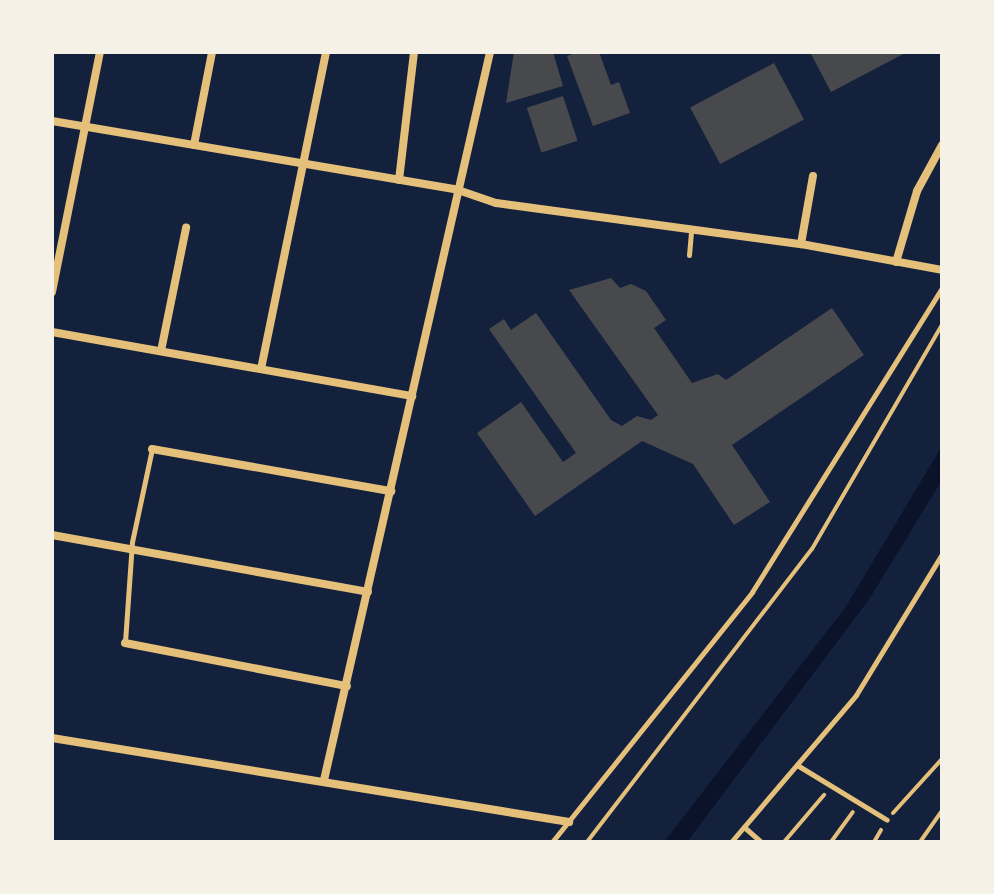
<!DOCTYPE html>
<html>
<head>
<meta charset="utf-8">
<style>
	body { margin:0 }
	#map { position:relative; width:994px; height:894px; overflow:hidden; background:#14213d; font-family:"Libre Baskerville",serif }
	div>[style] { position:absolute }
	.water>* { inset:0; background:#0b132b }
	.building>* { inset:0; background:#48494c; transform-origin:0 0 }
	.path>* { height:4px; margin:-2px; padding:0 2px; transform-origin:2px; border-radius:2px; background:#e5c07b }
	.service>* { height:5px; margin:-2.5px; padding:0 2.5px; transform-origin:2.5px; border-radius:2.5px; background:#e5c07b }
	.minor>* { height:8px; margin:-4px; padding:0 4px; transform-origin:4px; border-radius:4px; background:#e5c07b }
	span { translate:-50% -50%; white-space:nowrap; text-align:center; line-height:1.15; -webkit-text-stroke:8px #f6f1e7; paint-order:stroke }
	.frame { position:absolute; inset:0; border:54px solid #f6f1e7; pointer-events:none }
</style>
</head>
<body>
<div id="map">
	<div class="water">
		<div style="clip-path:polygon(942px 446px,942px 480px,870px 598px,687px 842px,664px 842px,845px 608px)"></div>
	</div>
	<div class="building">
		<div style="clip-path:polygon(514px 52px,553px 52px,563px 86px,506px 103px)"></div>
		<div style="clip-path:polygon(578px 52px,599px 52px,611px 85px,619px 82px,630px 113px,593px 126px,567px 56px)"></div>
		<div style="clip-path:polygon(810px 52px,907px 52px,831px 92px)"></div>
		<div style="left:774px;top:63px;width:64px;height:95px;rotate:62deg"></div>
		<div style="left:563px;top:96px;width:47px;height:38px;rotate:72deg"></div>
		<div style="clip-path:polygon(611px 278px,620px 288px,631px 284px,646px 291px,666px 320px,654px 328px,692px 383px,718px 374px,726px 380px,832px 308px,864px 355px,732px 445px,770px 502px,734px 525px,693px 464px,642px 441px,535px 516px,477px 433px,521px 402px,563px 462px,576px 453px,489px 329px,504px 319px,511px 330px,536px 313px,611px 420px,622px 426px,637px 416px,651px 420px,658px 415px,569px 290px)"></div>
	</div>
	<div class="path">
		<div style="left:893px;top:813px;width:73px;rotate:-47.8deg"></div>
		<div style="left:587px;top:842px;width:369px;rotate:-52.5deg"></div>
		<div style="left:812px;top:549px;width:259px;rotate:-59.9deg"></div>
		<div style="left:784px;top:842px;width:62px;rotate:-49.6deg"></div>
		<div style="left:831px;top:842px;width:37px;rotate:-54deg"></div>
		<div style="left:874px;top:842px;width:14px;rotate:-60deg"></div>
		<div style="left:920px;top:842px;width:39px;rotate:-55deg"></div>
	</div>
	<div class="service">
		<div style="left:689px;top:255px;width:25px;rotate:-85deg"></div>
		<div style="left:125px;top:642px;width:100px;rotate:-86deg"></div>
		<div style="left:132px;top:542px;width:95px;rotate:-77.9deg"></div>
		<div style="left:797px;top:765px;width:105px;rotate:31.4deg"></div>
		<div style="left:744px;top:827px;width:23px;rotate:41deg"></div>
		<div style="left:552px;top:842px;width:320px;rotate:-51.3deg"></div>
		<div style="left:752px;top:592px;width:358px;rotate:-58deg"></div>
		<div style="left:731px;top:842px;width:193px;rotate:-49.6deg"></div>
		<div style="left:856px;top:695px;width:165px;rotate:-58.6deg"></div>
	</div>
	<div class="minor">
		<div style="left:52px;top:121px;width:412px;rotate:9.6deg"></div>
		<div style="left:458px;top:190px;width:40px;rotate:18.9deg"></div>
		<div style="left:496px;top:203px;width:308px;rotate:7.7deg"></div>
		<div style="left:801px;top:244px;width:143px;rotate:10.4deg"></div>
		<div style="left:194px;top:145px;width:95px;rotate:-79deg"></div>
		<div style="left:399px;top:180px;width:129px;rotate:-83.3deg"></div>
		<div style="left:801px;top:244px;width:69px;rotate:-80deg"></div>
		<div style="left:896px;top:262px;width:74px;rotate:-73.5deg"></div>
		<div style="left:917px;top:191px;width:52px;rotate:-61.5deg"></div>
		<div style="left:52px;top:292px;width:245px;rotate:-78.7deg"></div>
		<div style="left:52px;top:332px;width:366px;rotate:10.1deg"></div>
		<div style="left:161px;top:351px;width:126px;rotate:-78.5deg"></div>
		<div style="left:261px;top:369px;width:324px;rotate:-78.4deg"></div>
		<div style="left:152px;top:449px;width:243px;rotate:10deg"></div>
		<div style="left:52px;top:535px;width:321px;rotate:10.2deg"></div>
		<div style="left:125px;top:643px;width:226px;rotate:11deg"></div>
		<div style="left:52px;top:738px;width:524px;rotate:9.23deg"></div>
		<div style="left:324px;top:780px;width:747px;rotate:-77.15deg"></div>
	</div>
	<div class="frame"></div>
</div>
</body>
</html>
